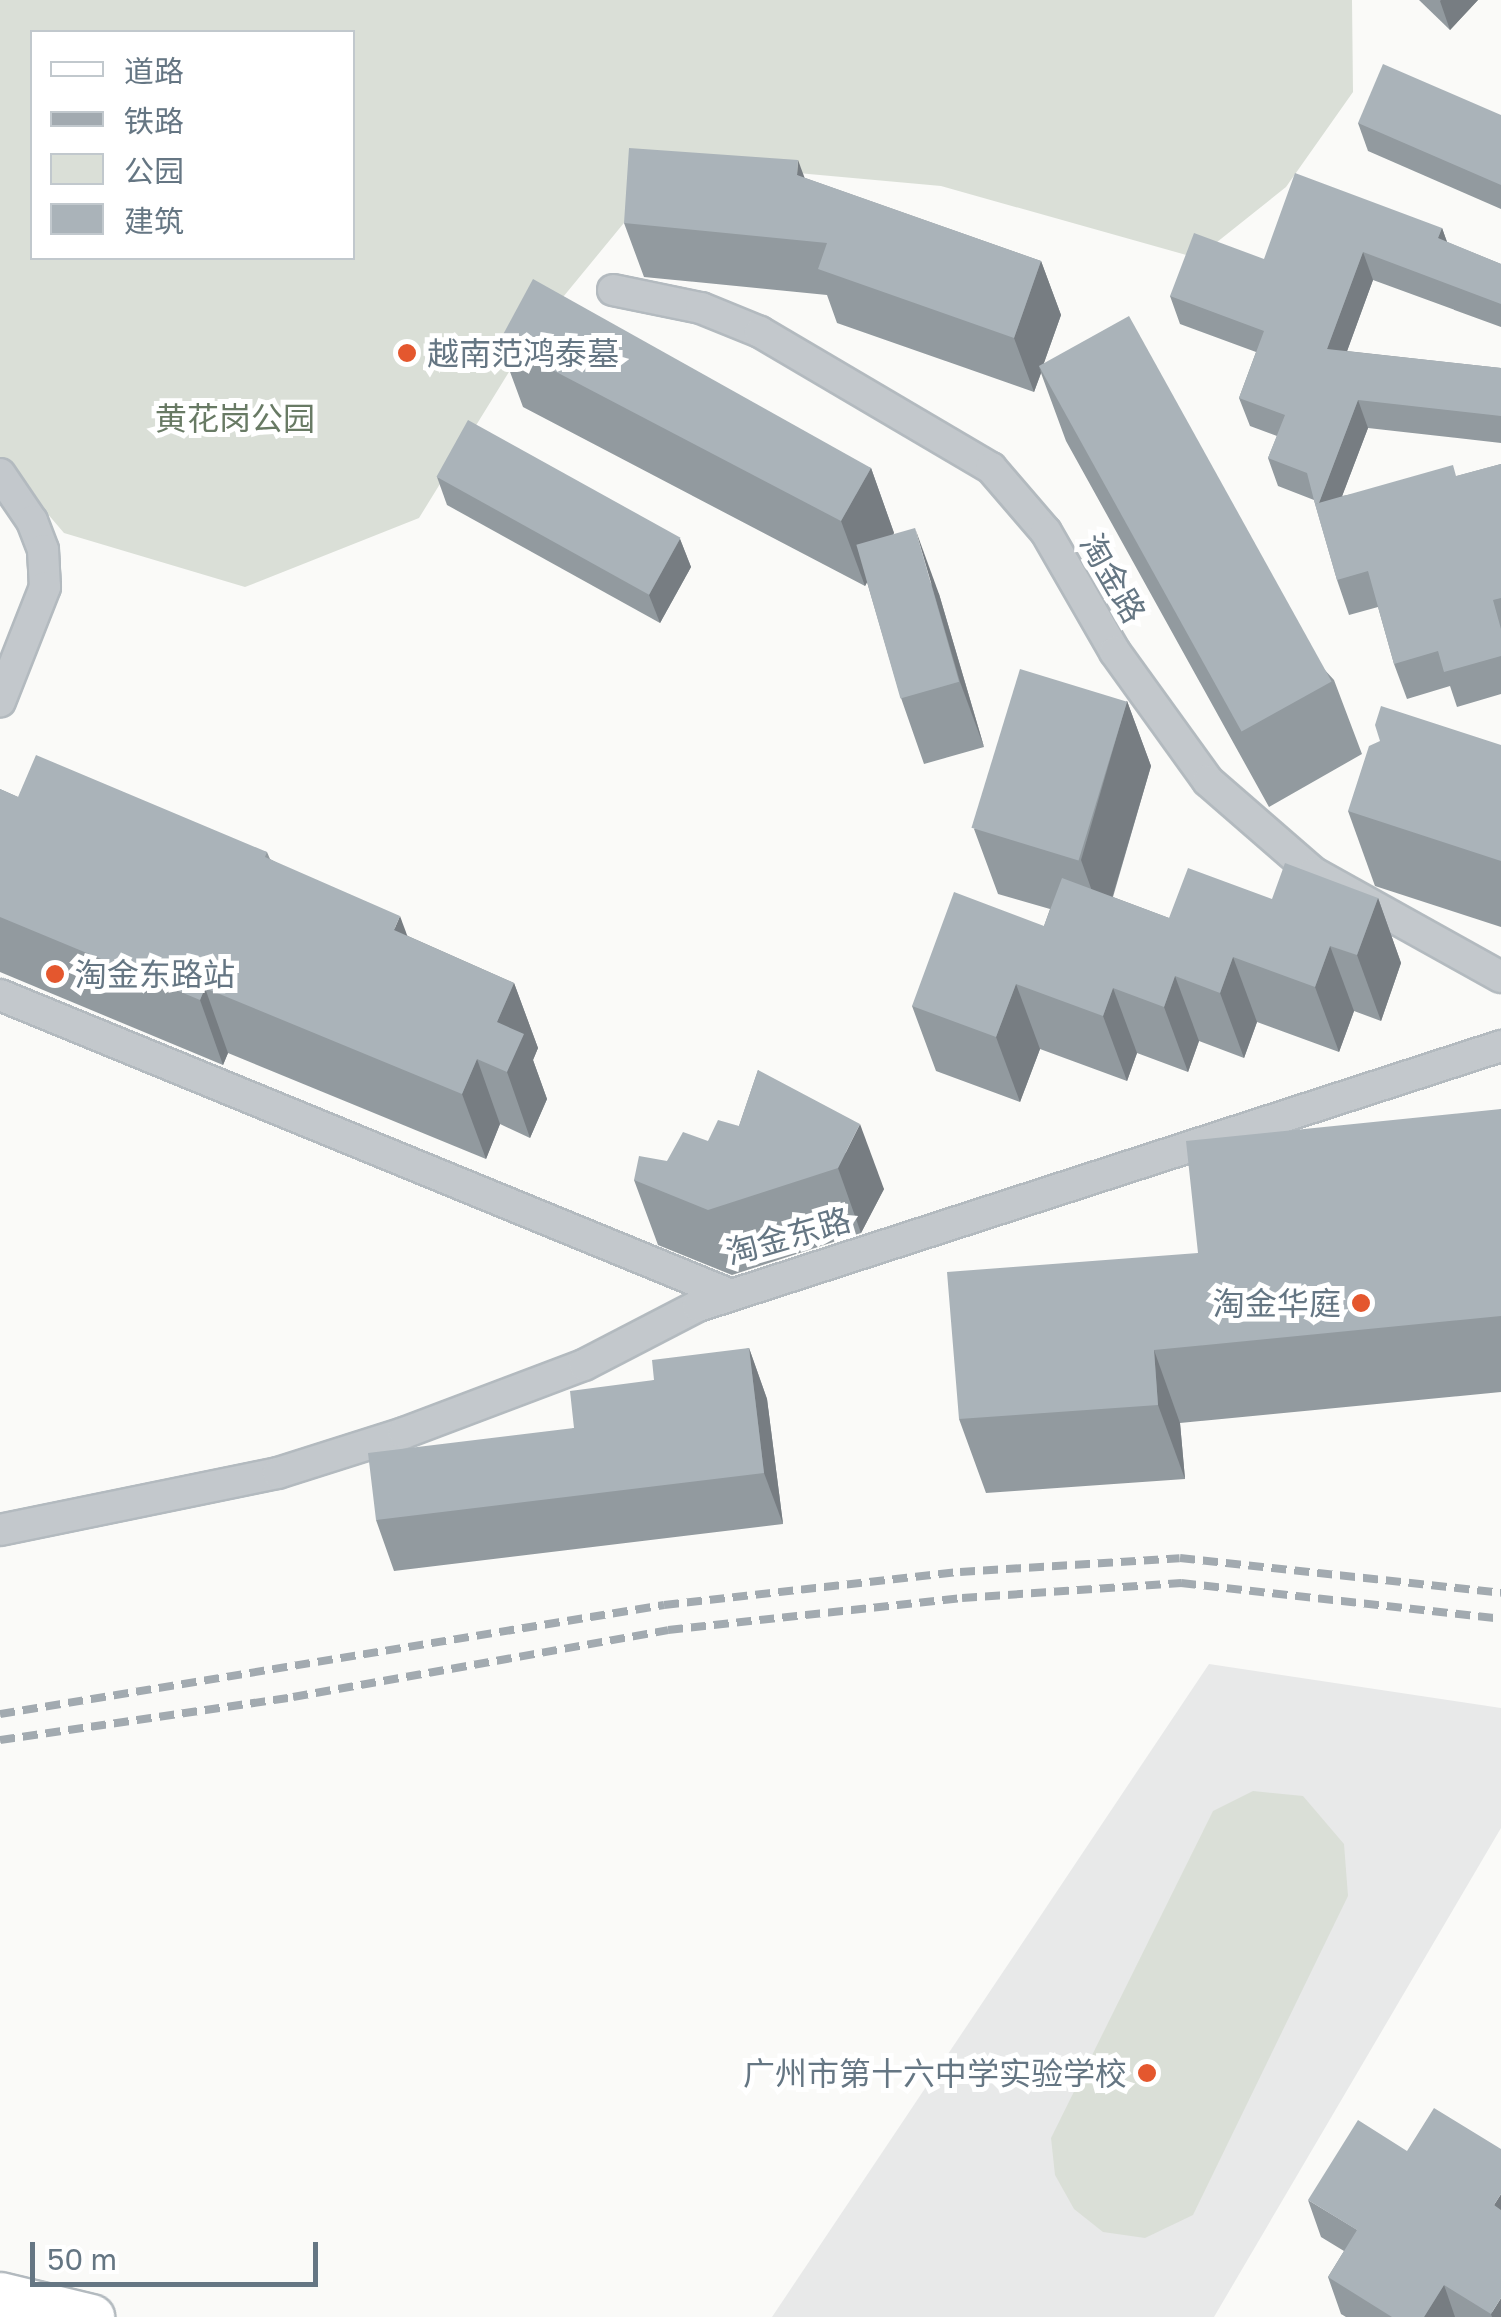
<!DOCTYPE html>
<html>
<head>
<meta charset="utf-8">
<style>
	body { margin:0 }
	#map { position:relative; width:1501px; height:2317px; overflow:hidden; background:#fafaf8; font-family:"Golos Text","Noto Sans SC",sans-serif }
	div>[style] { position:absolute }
	.built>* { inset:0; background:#e8e9e9 }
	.green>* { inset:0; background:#dadfd7 }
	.roads { filter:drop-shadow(2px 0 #b3babf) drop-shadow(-2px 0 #b3babf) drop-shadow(0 2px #b3babf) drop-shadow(0 -2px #b3babf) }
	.street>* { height:30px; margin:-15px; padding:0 15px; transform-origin:15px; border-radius:15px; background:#c3c8cc }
	.secondary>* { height:45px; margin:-22.5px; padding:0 22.5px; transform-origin:22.5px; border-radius:22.5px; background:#fff }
	.rail>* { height:8px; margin-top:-4px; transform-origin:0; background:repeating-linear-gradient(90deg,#a2aab0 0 15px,transparent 0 23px) }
	.wall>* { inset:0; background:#929a9f }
	.shaded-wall>* { inset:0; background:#777d82 }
	.building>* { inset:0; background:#aab3b9; transform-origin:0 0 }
	.dots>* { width:28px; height:28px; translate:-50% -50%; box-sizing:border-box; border:5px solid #fff; border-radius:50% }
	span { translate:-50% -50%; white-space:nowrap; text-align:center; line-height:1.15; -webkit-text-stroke:10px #fff; paint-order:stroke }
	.poi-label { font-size:32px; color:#657683 }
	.left { translate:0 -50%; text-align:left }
	.right { translate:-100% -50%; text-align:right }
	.park-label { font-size:32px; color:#687a64 }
	.street-label { font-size:32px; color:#657683 }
	.legend { position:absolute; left:30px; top:30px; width:325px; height:230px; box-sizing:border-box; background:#fff; border:2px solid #c1c8cd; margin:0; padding:12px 18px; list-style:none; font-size:30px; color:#657683 }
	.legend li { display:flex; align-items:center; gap:20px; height:50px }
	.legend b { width:50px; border:2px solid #c1c8cd }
	.scale { position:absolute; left:30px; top:2242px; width:288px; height:45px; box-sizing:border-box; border:5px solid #657683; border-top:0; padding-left:12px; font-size:30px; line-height:35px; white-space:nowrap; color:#657683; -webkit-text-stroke:8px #fff; paint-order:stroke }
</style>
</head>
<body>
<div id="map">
	<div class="built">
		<div style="clip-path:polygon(1209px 1664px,1501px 1708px,1501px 1828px,1214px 2317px,772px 2317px)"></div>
	</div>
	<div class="green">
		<div style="clip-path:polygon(evenodd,0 0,1352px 0,1353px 92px,1286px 187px,1197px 258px,941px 186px,700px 164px,628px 218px,531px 336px,419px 518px,245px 587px,64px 533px,0 458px,0 0,32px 32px,352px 32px,352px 258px,32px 258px,32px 32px)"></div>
		<div style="clip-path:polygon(1253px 1791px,1303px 1796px,1344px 1844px,1348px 1896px,1193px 2215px,1145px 2238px,1103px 2232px,1074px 2209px,1055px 2175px,1051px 2138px,1213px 1811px)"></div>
	</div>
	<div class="roads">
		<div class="street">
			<div style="left:613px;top:290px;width:90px;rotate:11.6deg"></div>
			<div style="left:701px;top:308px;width:64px;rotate:22.1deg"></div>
			<div style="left:760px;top:332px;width:268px;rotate:30.5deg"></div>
			<div style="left:991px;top:468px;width:84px;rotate:49.3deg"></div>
			<div style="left:1046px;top:532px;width:138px;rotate:60.1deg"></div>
			<div style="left:1115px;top:652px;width:159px;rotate:54.2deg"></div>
			<div style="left:1208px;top:781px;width:140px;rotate:41deg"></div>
			<div style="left:1314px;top:873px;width:214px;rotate:29.1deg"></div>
			<div style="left:0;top:474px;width:57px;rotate:55.8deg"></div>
			<div style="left:32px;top:521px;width:31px;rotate:69deg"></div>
			<div style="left:43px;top:550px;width:37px;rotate:87deg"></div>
			<div style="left:45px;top:587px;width:123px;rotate:111.5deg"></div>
			<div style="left:0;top:995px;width:790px;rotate:22.31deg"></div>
			<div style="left:0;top:1530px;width:284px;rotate:-11.6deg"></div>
			<div style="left:278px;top:1473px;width:132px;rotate:-17.6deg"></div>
			<div style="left:404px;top:1433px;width:192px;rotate:-20.7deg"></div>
			<div style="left:584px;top:1365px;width:128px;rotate:-27.4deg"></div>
			<div style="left:698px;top:1306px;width:844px;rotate:-17.94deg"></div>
		</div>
		<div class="secondary">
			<div style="left:0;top:2295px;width:94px;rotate:13.6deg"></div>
		</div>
	</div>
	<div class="rail">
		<div style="left:0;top:1714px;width:673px;rotate:-9.32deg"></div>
		<div style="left:664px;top:1605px;width:298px;rotate:-6.4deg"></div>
		<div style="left:960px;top:1572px;width:220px;rotate:-3.6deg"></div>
		<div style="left:1180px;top:1558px;width:323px;rotate:6.2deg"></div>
		<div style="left:0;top:1740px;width:296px;rotate:-8.3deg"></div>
		<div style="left:293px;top:1697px;width:381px;rotate:-10.1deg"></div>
		<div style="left:668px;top:1630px;width:296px;rotate:-6.2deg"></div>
		<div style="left:962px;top:1598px;width:220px;rotate:-3.9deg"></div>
		<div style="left:1181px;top:1583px;width:322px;rotate:6.4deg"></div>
	</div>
	<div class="wall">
		<div style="clip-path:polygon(1419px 0,1478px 0,1450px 30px)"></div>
		<div style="clip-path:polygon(1501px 115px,1501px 209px,1368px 151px,1358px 123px)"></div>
		<div style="clip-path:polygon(805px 178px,1041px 261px,1061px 315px,1044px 363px,1334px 680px,1362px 754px,1269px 807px,1066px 441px,1041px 373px,1034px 392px,837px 323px,827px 295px,644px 277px,624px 223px)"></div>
		<div style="clip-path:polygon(1442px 228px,1447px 242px,1501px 264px,1501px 327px,1373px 280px,1347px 351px,1501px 368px,1501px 443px,1368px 428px,1342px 496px,1457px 476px,1501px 464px,1501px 694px,1457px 707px,1450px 686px,1407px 699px,1394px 664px,1378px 607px,1349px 615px,1337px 580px,1314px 500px,1278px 486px,1268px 458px,1277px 436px,1250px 426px,1239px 398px,1256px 352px,1180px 324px,1170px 296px,1264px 259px)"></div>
		<div style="clip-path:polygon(499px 342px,871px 468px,894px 533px,893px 534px,939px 594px,984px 747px,924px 764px,901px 698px,867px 582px,865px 586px,523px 407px)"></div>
		<div style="clip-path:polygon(437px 477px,680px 539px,691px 567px,660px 623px,447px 505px)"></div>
		<div style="clip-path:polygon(1127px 701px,1151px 766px,1113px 897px,1169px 918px,1272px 899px,1378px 898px,1401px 963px,1381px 1021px,1354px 1011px,1339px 1052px,1257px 1022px,1244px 1058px,1199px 1041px,1188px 1072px,1137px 1053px,1127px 1081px,1040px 1049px,1020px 1102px,936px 1071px,912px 1006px,1044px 926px,1050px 909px,998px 894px,974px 829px)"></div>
		<div style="clip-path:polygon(1501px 745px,1501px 927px,1375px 886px,1348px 811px)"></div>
		<div style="clip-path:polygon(0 789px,18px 797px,267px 852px,270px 859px,408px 936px,514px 983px,538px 1048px,533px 1060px,547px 1099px,530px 1138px,500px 1124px,486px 1159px,228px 1053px,223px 1065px,0 972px)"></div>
		<div style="clip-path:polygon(758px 1070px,884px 1189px,861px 1233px,732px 1275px,658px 1245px,634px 1180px,667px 1161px,739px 1126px)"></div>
		<div style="clip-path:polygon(1501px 1109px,1501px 1392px,1180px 1423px,1185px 1479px,986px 1493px,959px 1419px,1198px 1253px)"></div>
		<div style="clip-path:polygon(749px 1348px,767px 1399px,783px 1524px,394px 1571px,376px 1520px,574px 1428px,654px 1380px)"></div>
		<div style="clip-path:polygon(1308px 2200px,1501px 2317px,1346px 2317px,1341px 2314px,1328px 2277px,1344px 2251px,1321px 2237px)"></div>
	</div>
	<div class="shaded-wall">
		<div style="clip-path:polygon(1441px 0,1478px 0,1450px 30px,1440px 1px)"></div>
		<div style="clip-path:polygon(798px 160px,818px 214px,797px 175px)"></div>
		<div style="clip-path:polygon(1442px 228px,1452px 256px,1438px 238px)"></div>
		<div style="clip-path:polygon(1363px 252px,1373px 280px,1338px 376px,1327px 349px)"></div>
		<div style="clip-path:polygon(1041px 261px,1061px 315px,1041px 371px,1039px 366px,1041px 373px,1034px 392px,1014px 338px)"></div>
		<div style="clip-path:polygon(1358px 400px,1368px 428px,1327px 536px,1317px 508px)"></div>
		<div style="clip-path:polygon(871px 468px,894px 533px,865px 586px,841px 521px)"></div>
		<div style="clip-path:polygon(915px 528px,939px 594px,984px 747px,960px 682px)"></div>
		<div style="clip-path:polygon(680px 539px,691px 567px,660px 623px,649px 595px)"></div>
		<div style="clip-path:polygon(1127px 701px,1151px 766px,1104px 925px,1081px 860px)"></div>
		<div style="clip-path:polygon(1378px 898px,1401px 963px,1381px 1021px,1357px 955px)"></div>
		<div style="clip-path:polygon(400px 916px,424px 981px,394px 930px)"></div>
		<div style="clip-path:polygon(1330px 946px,1354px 1011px,1339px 1052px,1315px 987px)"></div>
		<div style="clip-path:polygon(1233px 957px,1257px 1022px,1244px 1058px,1220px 993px)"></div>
		<div style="clip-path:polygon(1175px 976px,1199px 1041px,1188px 1072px,1164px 1007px)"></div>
		<div style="clip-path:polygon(514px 983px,538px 1048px,533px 1060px,547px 1099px,530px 1138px,507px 1072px,497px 1022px)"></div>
		<div style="clip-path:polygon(1016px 984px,1040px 1049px,1020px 1102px,996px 1037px)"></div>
		<div style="clip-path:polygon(205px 988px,228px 1053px,223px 1065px,200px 1000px)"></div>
		<div style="clip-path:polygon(1113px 988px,1137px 1053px,1127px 1081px,1103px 1016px)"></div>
		<div style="clip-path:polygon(477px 1059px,500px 1124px,486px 1159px,462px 1094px)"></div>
		<div style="clip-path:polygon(860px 1124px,884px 1189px,861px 1233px,838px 1168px)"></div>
		<div style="clip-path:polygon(749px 1348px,767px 1399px,783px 1524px,764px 1473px)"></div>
		<div style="clip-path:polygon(1154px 1350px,1180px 1423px,1185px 1479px,1158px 1405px)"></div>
		<div style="clip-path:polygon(1501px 2194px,1501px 2225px,1494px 2205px)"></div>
		<div style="clip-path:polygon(1444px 2285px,1455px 2317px,1424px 2317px)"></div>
		<div style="clip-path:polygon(1501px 2298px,1501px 2317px,1492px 2317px,1491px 2314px)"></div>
	</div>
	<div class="building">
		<div style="clip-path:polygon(1383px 64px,1501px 115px,1501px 185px,1358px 123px)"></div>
		<div style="clip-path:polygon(629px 148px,798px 160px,797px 175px,1041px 261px,1014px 338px,818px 269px,827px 243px,624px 223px)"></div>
		<div style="clip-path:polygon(1295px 173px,1442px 228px,1438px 238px,1501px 264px,1501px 304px,1363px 252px,1327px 349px,1501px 368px,1501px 416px,1358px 400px,1319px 503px,1315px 504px,1307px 473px,1268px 458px,1285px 415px,1239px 398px,1264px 331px,1170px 296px,1194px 233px,1264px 259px)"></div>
		<div style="clip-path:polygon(533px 279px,871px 468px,841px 521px,499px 342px)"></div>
		<div style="left:1129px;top:316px;width:418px;height:103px;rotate:61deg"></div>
		<div style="left:468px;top:420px;width:243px;height:65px;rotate:29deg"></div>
		<div style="clip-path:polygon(1501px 464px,1501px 598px,1493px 600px,1501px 629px,1501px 656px,1444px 672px,1438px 651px,1394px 664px,1368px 571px,1337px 580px,1315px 504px,1453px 465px,1456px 476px)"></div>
		<div style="left:915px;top:528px;width:160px;height:61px;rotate:74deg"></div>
		<div style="left:1020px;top:669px;width:112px;height:166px;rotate:17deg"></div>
		<div style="clip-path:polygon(1381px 706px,1501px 745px,1501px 861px,1348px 811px,1369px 746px,1380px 741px,1375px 725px)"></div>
		<div style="clip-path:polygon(36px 755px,267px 852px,265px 857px,400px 916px,394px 930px,514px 983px,497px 1022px,524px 1034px,507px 1072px,477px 1059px,462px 1094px,205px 988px,200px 1000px,0 917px,0 789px,18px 797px)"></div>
		<div style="clip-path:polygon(1285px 863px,1378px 898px,1357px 955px,1330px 946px,1315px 987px,1233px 957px,1220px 993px,1175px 976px,1164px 1007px,1113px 988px,1103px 1016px,1016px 984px,996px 1037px,912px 1006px,954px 892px,1044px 926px,1062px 878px,1169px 918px,1188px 868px,1272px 899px)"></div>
		<div style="clip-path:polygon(758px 1070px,860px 1124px,838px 1168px,708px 1210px,634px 1180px,639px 1156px,667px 1161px,683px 1132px,708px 1141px,718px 1120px,739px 1126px)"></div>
		<div style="clip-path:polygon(1501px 1109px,1501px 1316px,1154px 1350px,1158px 1405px,959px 1419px,947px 1272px,1198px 1253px,1186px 1141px)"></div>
		<div style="clip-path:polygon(749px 1348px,764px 1473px,376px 1520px,368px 1453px,574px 1428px,570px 1391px,654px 1380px,652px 1360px)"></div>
		<div style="clip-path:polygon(1434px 2108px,1501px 2149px,1501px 2194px,1494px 2205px,1501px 2210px,1501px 2298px,1491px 2314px,1444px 2285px,1424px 2317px,1392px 2317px,1328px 2277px,1357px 2230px,1308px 2200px,1358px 2120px,1407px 2151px)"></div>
	</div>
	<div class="dots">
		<div style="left:407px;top:353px;background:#e4572e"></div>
		<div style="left:55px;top:974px;background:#e4572e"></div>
		<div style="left:1361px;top:1303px;background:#e4572e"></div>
		<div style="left:1147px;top:2073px;background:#e4572e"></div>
	</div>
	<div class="poi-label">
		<span class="left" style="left:427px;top:353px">越南范鸿泰墓</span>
		<span class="left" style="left:75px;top:974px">淘金东路站</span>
		<span class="right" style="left:1341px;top:1303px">淘金华庭</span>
		<span class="right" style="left:1127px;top:2073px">广州市第十六中学实验学校</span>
	</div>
	<div class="park-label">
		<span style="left:235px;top:418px">黄花岗公园</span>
	</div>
	<div class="street-label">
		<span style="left:1113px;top:578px;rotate:60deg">淘金路</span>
		<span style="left:788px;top:1236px;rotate:-16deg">淘金东路</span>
	</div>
	<ul class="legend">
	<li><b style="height:12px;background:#fff"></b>道路</li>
	<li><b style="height:12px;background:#a2aab0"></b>铁路</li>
	<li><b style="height:28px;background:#dadfd7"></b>公园</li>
	<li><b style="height:28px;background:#aab3b9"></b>建筑</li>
	</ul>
	<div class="scale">50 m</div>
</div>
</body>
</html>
